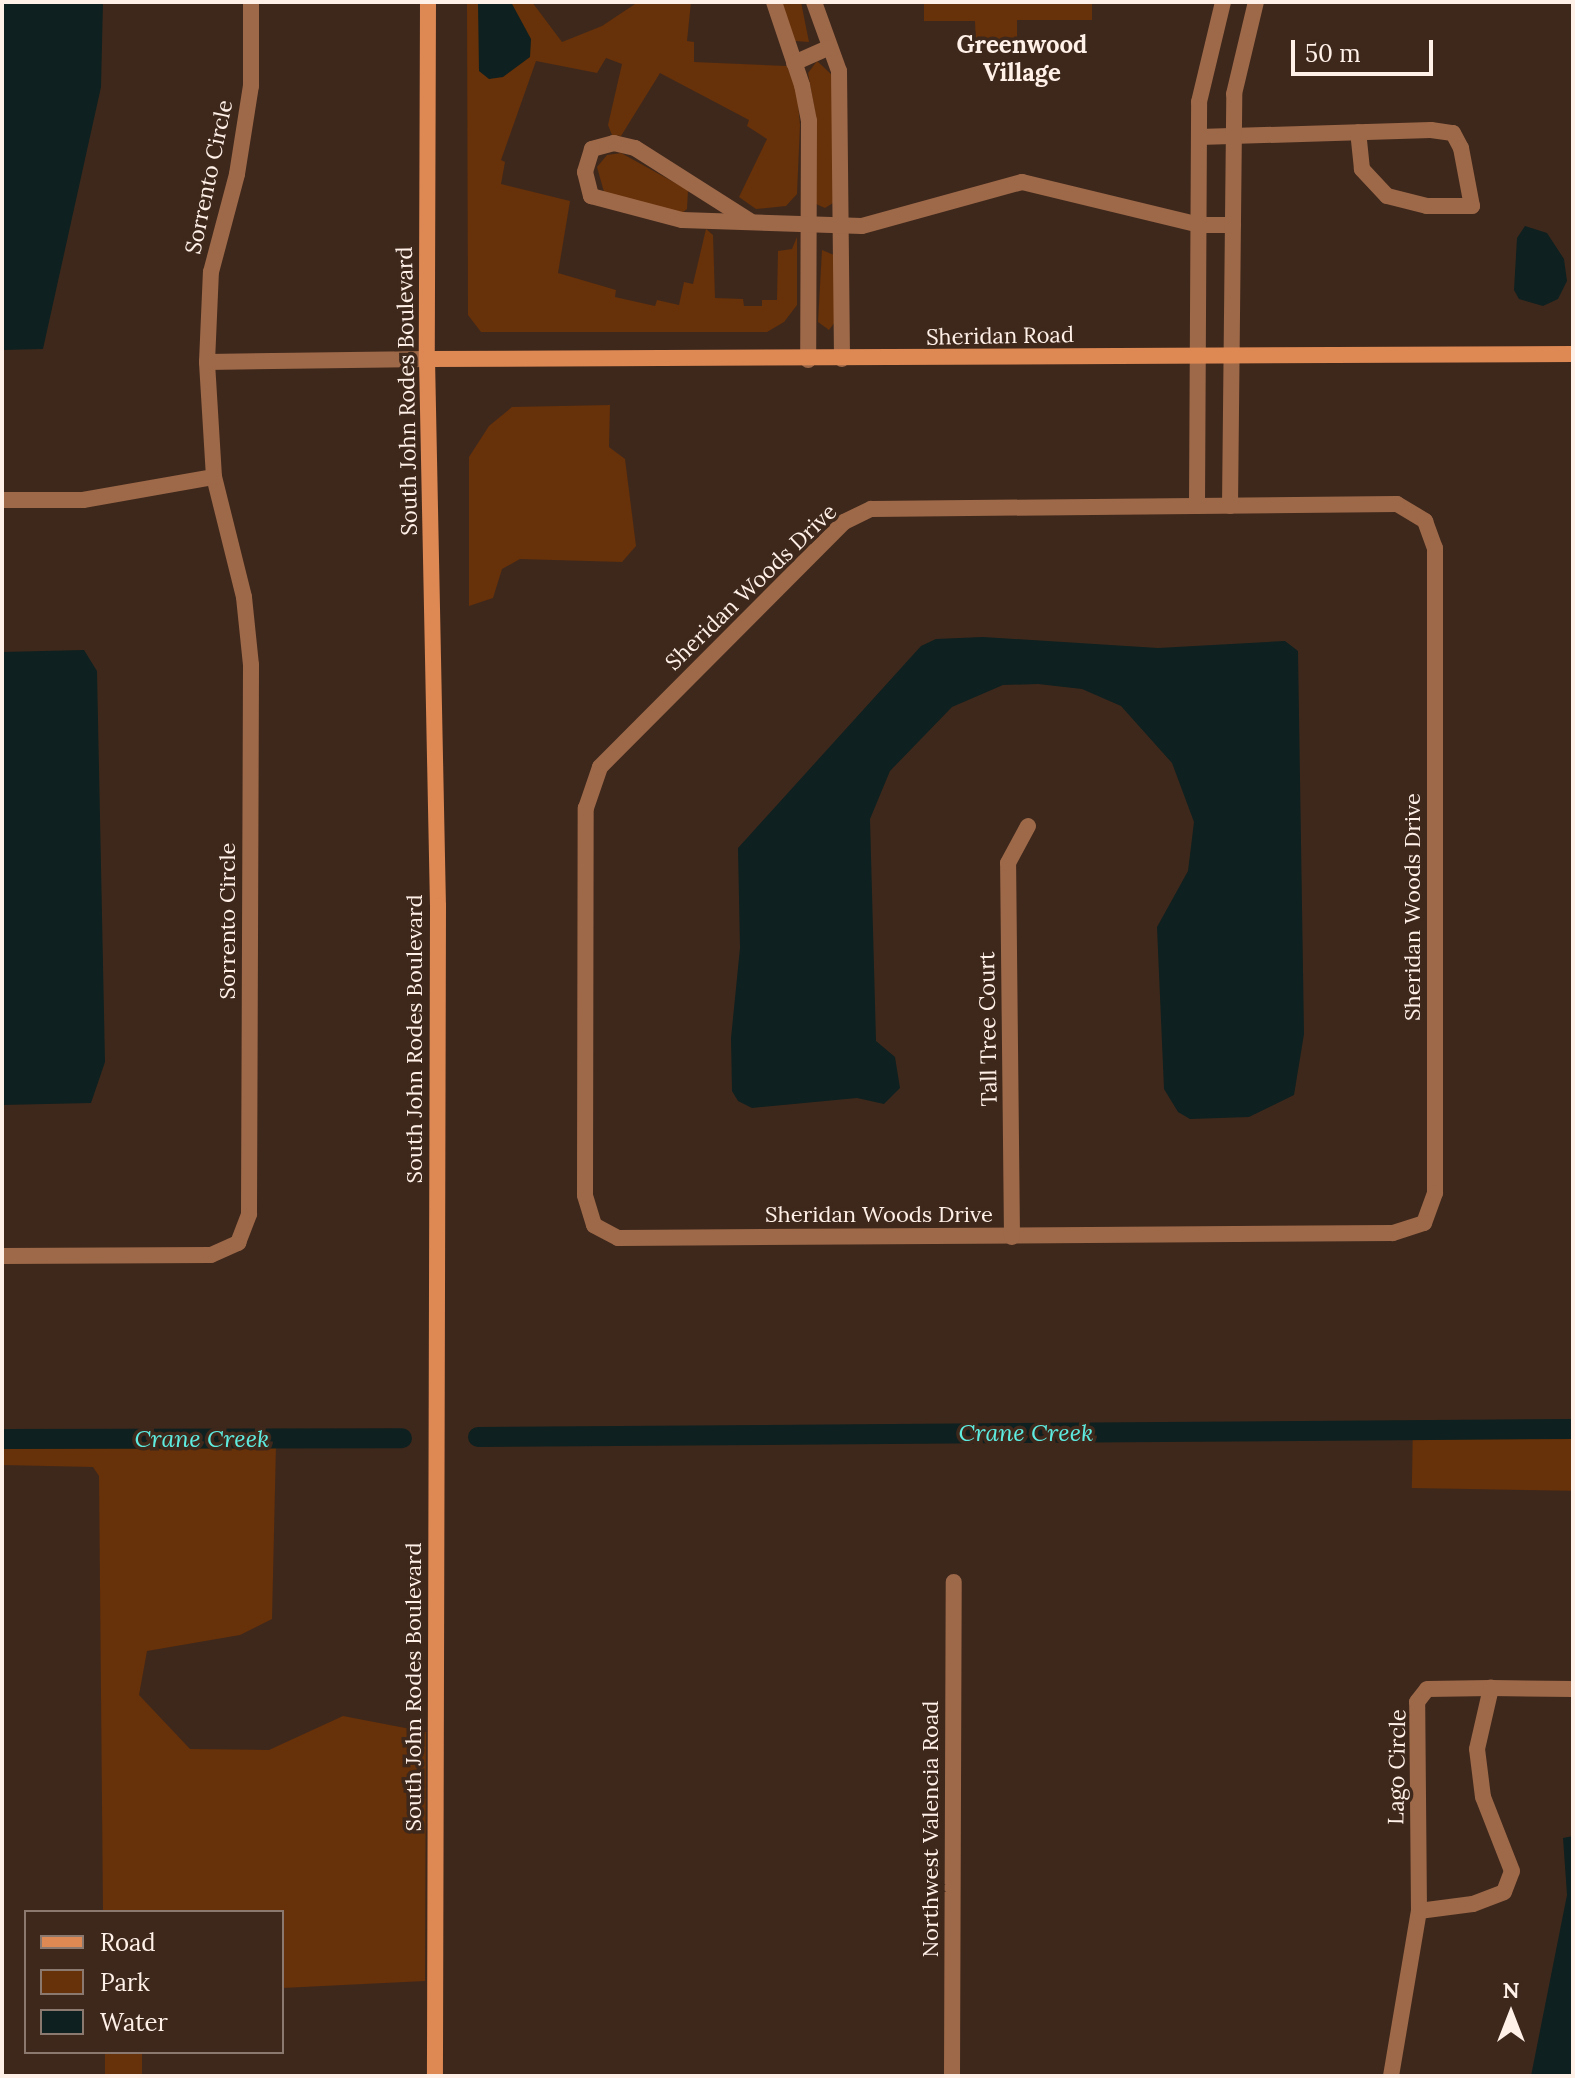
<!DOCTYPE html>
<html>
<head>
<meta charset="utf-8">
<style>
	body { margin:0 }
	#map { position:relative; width:1575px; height:2078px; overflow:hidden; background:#3e281c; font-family:Lora,serif }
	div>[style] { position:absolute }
	.green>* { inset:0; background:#673109; transform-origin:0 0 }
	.water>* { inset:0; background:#0e201f }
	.canal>* { height:20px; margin:-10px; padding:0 10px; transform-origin:10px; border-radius:10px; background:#0e201f }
	.street>* { height:16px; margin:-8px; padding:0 8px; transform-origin:8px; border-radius:8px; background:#9e6949 }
	.secondary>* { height:16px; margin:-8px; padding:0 8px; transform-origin:8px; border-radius:8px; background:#de8854 }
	span { translate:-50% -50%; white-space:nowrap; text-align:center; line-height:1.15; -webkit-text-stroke:7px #3e281c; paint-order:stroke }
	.street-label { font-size:22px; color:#fff0e8 }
	.neighbourhood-label { font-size:24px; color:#fff0e8; font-weight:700 }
	.water-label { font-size:24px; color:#5eece1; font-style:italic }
	.frame { position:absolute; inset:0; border:4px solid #fff0e8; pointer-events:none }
	.legend { position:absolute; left:24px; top:1910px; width:260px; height:144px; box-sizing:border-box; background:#3e281c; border:2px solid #8b786e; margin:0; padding:10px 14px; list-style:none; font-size:24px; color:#fff0e8 }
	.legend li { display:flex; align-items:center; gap:16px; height:40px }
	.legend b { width:40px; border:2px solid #8b786e }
	.north { position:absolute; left:1471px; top:1974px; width:80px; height:80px; -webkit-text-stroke:6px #3e281c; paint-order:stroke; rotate:0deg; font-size:22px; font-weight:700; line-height:32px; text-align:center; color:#fff0e8 }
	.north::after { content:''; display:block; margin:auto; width:28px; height:36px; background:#fff0e8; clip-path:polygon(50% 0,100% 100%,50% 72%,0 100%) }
	.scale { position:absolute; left:1291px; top:40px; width:142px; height:36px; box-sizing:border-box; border:4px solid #fff0e8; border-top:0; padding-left:10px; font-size:24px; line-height:28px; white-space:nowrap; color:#fff0e8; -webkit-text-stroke:6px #3e281c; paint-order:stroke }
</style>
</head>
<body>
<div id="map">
	<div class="green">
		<div style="clip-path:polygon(467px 2px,532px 2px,562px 42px,602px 26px,638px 2px,691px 2px,687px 41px,694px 42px,694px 62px,787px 66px,797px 93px,800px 125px,797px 194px,786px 206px,756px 209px,739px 197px,767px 139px,747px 126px,749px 120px,660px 73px,621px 136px,612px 135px,608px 125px,622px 64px,606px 58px,597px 73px,536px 61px,501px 160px,505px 162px,501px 184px,570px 201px,558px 273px,616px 290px,615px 297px,655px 306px,657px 300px,679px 305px,684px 282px,693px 284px,706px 229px,713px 235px,715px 298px,743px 299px,744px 306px,762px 306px,762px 300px,777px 300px,778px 251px,792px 249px,797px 237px,797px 305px,784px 322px,767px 332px,481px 332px,468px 315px)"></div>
		<div style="clip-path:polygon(781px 2px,801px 2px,809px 42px,795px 41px)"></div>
		<div style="clip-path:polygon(924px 2px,1092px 2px,1092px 20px,1017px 20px,1017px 46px,976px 46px,975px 21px,924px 21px)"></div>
		<div style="clip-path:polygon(817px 61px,832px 75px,833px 203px,825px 208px,816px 204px,817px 123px,808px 73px)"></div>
		<div style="clip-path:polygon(621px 153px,688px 190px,687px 209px,682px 213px,604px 192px,597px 167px,607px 155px)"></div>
		<div style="clip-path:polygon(822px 250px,834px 255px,835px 322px,829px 330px,818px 322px)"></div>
		<div style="clip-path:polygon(610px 405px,609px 447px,625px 459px,636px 546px,622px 562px,520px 559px,502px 569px,493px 598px,469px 606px,469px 457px,489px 426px,512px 407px)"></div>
		<div style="left:1413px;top:1422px;width:160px;height:66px;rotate:1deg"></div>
		<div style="clip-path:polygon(2px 1443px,276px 1445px,272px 1619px,240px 1635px,147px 1651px,139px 1695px,190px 1749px,269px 1750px,343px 1716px,426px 1732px,425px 1981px,282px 1988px,282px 1912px,103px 1912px,99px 1476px,93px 1467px,2px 1465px)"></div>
		<div style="left:105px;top:2052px;width:37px;height:24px"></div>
	</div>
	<div class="water">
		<div style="clip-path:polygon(2px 2px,103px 2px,101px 87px,43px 349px,2px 350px)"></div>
		<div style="clip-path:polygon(478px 2px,511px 2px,531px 39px,530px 57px,503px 77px,489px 79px,479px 71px)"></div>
		<div style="clip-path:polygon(1525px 226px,1547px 233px,1564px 259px,1567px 281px,1558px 299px,1543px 306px,1519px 299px,1514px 290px,1517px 238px)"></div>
		<div style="clip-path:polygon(983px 637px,1158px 648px,1285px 641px,1298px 651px,1304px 1034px,1294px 1095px,1249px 1117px,1190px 1119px,1178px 1112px,1164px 1089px,1157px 927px,1188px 871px,1194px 822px,1172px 763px,1121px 706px,1082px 689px,1038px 684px,1003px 685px,952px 707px,890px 771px,870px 819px,876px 1041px,895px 1057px,900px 1088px,884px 1104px,857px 1098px,752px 1108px,738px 1101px,732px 1091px,731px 1038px,740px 948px,738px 848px,921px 646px,936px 639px)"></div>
		<div style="clip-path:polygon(84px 650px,97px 671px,105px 1062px,91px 1103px,2px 1105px,2px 652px)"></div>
		<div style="clip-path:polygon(1573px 1836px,1573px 2076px,1531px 2076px,1567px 1895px,1563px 1838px)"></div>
	</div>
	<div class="canal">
		<div style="left:478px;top:1437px;width:1095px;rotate:-0.42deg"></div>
		<div style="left:2px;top:1439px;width:400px;rotate:-0.1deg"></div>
	</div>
	<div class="street">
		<div style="left:774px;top:2px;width:88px;rotate:71.4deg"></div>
		<div style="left:802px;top:85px;width:37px;rotate:79deg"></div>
		<div style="left:809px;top:121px;width:239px;rotate:90.2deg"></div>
		<div style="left:814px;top:2px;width:73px;rotate:70.1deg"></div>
		<div style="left:839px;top:71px;width:288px;rotate:89.4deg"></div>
		<div style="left:794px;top:63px;width:37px;rotate:-24deg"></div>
		<div style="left:1199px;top:137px;width:232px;rotate:-1.7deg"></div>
		<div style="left:1431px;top:130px;width:22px;rotate:8deg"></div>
		<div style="left:1453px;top:133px;width:17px;rotate:62deg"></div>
		<div style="left:1461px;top:148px;width:59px;rotate:79.3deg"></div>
		<div style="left:1472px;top:206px;width:45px;rotate:180deg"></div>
		<div style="left:1427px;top:206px;width:41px;rotate:-166deg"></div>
		<div style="left:1387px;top:196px;width:37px;rotate:-133deg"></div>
		<div style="left:1362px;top:169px;width:37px;rotate:-96deg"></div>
		<div style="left:750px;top:221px;width:136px;rotate:-147.6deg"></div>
		<div style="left:635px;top:148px;width:22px;rotate:-167deg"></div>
		<div style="left:614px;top:143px;width:23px;rotate:165deg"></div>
		<div style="left:592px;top:149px;width:24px;rotate:107deg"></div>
		<div style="left:585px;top:172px;width:25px;rotate:76deg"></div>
		<div style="left:591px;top:196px;width:94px;rotate:14.8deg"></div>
		<div style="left:682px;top:220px;width:180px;rotate:1.9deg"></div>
		<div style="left:862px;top:226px;width:166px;rotate:-15.4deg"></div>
		<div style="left:1022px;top:182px;width:183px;rotate:13.6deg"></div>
		<div style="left:1200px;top:225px;width:33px"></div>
		<div style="left:207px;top:362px;width:220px;rotate:-0.8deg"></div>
		<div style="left:2px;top:500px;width:81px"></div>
		<div style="left:83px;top:500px;width:133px;rotate:-10deg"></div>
		<div style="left:1397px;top:504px;width:33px;rotate:31deg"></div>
		<div style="left:1425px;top:521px;width:29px;rotate:70deg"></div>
		<div style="left:1435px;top:548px;width:645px;rotate:90deg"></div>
		<div style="left:1435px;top:1193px;width:32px;rotate:110deg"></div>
		<div style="left:1424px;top:1223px;width:33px;rotate:162deg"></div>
		<div style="left:1393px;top:1233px;width:775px;rotate:179.63deg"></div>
		<div style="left:618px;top:1238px;width:27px;rotate:-152deg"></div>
		<div style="left:594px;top:1225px;width:31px;rotate:-107deg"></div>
		<div style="left:585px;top:1195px;width:387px;rotate:-89.9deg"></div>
		<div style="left:586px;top:808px;width:43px;rotate:-71.1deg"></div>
		<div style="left:600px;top:767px;width:346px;rotate:-45.1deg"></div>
		<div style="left:844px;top:522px;width:30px;rotate:-26deg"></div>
		<div style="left:871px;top:509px;width:526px;rotate:-0.54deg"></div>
		<div style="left:1197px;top:506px;width:404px;rotate:-89.7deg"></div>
		<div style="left:1199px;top:102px;width:103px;rotate:-76.5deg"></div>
		<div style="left:1230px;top:506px;width:412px;rotate:-89.4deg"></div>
		<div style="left:1234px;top:94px;width:95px;rotate:-76.6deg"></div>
		<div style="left:1012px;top:1237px;width:374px;rotate:-90.6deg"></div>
		<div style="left:1008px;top:863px;width:42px;rotate:-61.6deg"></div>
		<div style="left:2px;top:1256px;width:209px;rotate:-0.3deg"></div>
		<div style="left:211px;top:1255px;width:30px;rotate:-24deg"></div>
		<div style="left:238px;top:1243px;width:31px;rotate:-69deg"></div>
		<div style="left:249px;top:1214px;width:549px;rotate:-89.79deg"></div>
		<div style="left:251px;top:665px;width:68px;rotate:-95.9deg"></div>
		<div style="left:244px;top:597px;width:124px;rotate:-104deg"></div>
		<div style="left:214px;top:477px;width:115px;rotate:-93.5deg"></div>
		<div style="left:207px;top:362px;width:90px;rotate:-87.5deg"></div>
		<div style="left:211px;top:272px;width:101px;rotate:-75.1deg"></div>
		<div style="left:237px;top:174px;width:89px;rotate:-81deg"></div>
		<div style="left:251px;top:86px;width:84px;rotate:-90deg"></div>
		<div style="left:1419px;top:1911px;width:209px;rotate:-90.5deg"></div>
		<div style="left:1417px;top:1702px;width:16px;rotate:-52deg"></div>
		<div style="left:1427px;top:1689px;width:64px;rotate:-0.9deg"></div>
		<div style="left:952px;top:2076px;width:494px;rotate:-89.8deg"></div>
		<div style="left:1391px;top:2076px;width:167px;rotate:-80.4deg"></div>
		<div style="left:1419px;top:1911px;width:54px;rotate:-7.4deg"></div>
		<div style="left:1473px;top:1904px;width:33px;rotate:-21deg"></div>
		<div style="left:1504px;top:1892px;width:22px;rotate:-69deg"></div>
		<div style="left:1512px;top:1871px;width:79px;rotate:-111.4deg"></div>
		<div style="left:1483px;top:1797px;width:48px;rotate:-97.1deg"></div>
		<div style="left:1477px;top:1749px;width:63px;rotate:-77.1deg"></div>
		<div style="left:1491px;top:1688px;width:82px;rotate:0.7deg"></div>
	</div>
	<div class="secondary">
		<div style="left:428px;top:2px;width:357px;rotate:90.2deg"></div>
		<div style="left:427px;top:359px;width:547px;rotate:88.85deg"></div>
		<div style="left:438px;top:906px;width:1170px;rotate:90.15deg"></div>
		<div style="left:427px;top:359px;width:1146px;rotate:-0.25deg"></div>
	</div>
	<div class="street-label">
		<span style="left:209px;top:177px;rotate:-78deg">Sorrento Circle</span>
		<span style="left:1000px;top:336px;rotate:-1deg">Sheridan Road</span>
		<span style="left:407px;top:391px;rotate:-91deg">South John Rodes Boulevard</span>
		<span style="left:751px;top:587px;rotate:-44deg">Sheridan Woods Drive</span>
		<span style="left:1413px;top:907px;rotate:-90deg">Sheridan Woods Drive</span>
		<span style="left:228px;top:921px;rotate:-90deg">Sorrento Circle</span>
		<span style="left:988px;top:1029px;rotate:-91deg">Tall Tree Court</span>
		<span style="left:415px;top:1039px;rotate:-90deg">South John Rodes Boulevard</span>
		<span style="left:879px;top:1215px">Sheridan Woods Drive</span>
		<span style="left:414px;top:1687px;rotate:-90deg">South John Rodes Boulevard</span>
		<span style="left:1397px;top:1767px;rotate:-89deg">Lago Circle</span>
		<span style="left:931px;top:1829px;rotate:-90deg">Northwest Valencia Road</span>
	</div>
	<div class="neighbourhood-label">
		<span style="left:1022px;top:59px">Greenwood<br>Village</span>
	</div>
	<div class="water-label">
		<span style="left:1026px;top:1433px">Crane Creek</span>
		<span style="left:202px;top:1439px">Crane Creek</span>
	</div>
	<div class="frame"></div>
	<ul class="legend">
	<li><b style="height:10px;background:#de8854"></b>Road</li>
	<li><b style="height:22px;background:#673109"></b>Park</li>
	<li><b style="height:22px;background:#0e201f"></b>Water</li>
	</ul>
	<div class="north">N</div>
	<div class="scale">50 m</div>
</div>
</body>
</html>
